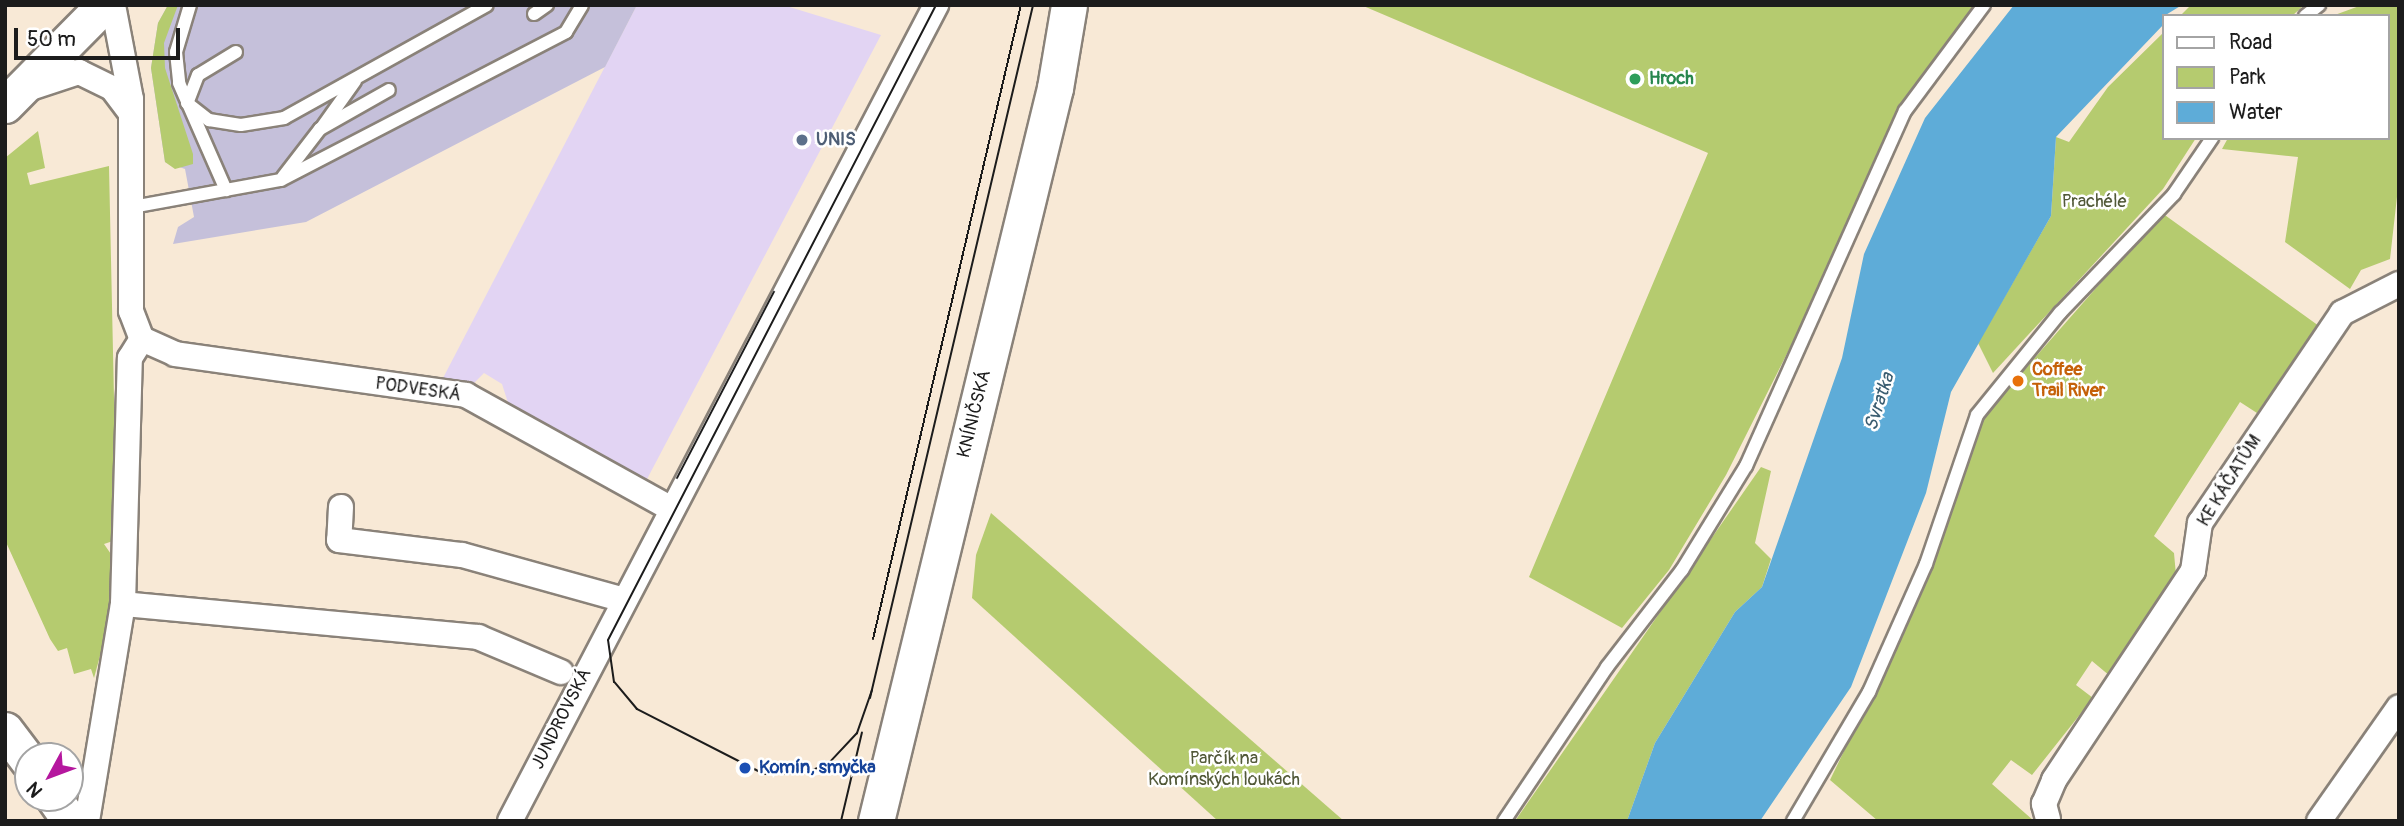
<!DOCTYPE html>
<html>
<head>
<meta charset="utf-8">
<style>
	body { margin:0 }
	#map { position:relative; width:2404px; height:826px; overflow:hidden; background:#f8e9d6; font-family:Pangolin,sans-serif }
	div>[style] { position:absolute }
	.built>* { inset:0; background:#e2d4f3 }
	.industrial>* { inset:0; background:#c5c0da }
	.green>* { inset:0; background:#b5cb6f }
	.water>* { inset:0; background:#5eacd8 }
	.roads { filter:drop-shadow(2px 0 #8a8279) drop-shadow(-2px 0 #8a8279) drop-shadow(0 2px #8a8279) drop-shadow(0 -2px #8a8279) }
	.lane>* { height:12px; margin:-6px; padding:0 6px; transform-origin:6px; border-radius:6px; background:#fff }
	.street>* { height:24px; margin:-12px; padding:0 12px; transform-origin:12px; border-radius:12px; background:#fff }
	.secondary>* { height:35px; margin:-17.5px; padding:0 17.5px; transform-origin:17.5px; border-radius:17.5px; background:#fff }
	.tram>* { height:2px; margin:-1px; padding:0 1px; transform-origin:1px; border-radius:1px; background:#1c1c1c }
	.dots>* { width:19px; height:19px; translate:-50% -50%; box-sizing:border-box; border:4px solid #fff; border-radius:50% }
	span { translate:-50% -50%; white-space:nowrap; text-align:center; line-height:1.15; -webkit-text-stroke:5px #fff; paint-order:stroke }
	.leisure-label { font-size:18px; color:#27864d; font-weight:700 }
	.left { translate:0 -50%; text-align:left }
	.service-label { font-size:18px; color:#4e5e75; font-weight:700 }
	.park-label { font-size:18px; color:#525939 }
	.food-label { font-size:18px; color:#c56008; font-weight:700 }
	.street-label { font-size:18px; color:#1c1c1c }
	.transit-label { font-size:18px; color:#164399; font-weight:700 }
	.water-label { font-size:19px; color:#3a5d71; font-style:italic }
	.frame { position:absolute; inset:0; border:7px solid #1c1c1c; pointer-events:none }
	.legend { position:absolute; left:2162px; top:14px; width:228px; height:126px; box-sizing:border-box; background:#fff; border:2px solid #a4a4a4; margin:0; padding:9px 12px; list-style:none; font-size:21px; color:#1c1c1c }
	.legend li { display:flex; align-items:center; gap:14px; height:35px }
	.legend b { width:35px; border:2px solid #a4a4a4 }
	.north { position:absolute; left:14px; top:742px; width:70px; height:70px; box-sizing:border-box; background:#fff; border:2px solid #a4a4a4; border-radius:50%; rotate:229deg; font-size:19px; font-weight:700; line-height:28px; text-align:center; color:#1c1c1c }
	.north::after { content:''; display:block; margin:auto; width:24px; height:32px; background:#b5179e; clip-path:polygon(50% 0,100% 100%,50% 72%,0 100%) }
	.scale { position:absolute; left:14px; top:28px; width:166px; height:32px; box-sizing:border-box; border:4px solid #1c1c1c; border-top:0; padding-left:9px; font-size:21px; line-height:24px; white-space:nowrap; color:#1c1c1c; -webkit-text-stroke:5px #fff; paint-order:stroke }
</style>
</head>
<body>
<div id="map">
	<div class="built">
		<div style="clip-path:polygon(637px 5px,783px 5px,881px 35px,646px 481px,510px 409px,502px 384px,484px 373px,472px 385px,442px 380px)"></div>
	</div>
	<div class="industrial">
		<div style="clip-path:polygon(168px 5px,637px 5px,605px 67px,306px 222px,173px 244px,178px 227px,194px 217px,185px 169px,165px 162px,151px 68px,158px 23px)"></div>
	</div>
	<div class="green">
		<div style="clip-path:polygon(168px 5px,178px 5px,164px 43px,165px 68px,193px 154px,193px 164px,175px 169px,165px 162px,151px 68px,158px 23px)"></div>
		<div style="clip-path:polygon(1361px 5px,1977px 5px,1899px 106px,1838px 252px,1726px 475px,1669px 570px,1622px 628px,1529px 577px,1708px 153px)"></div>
		<div style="clip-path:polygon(2191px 5px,2304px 5px,2292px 16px,2180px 16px)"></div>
		<div style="clip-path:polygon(2362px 5px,2399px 5px,2398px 188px,2390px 259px,2361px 270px,2350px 289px,2285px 242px,2298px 157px,2222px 149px,2228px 138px,2388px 138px,2388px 16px,2332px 16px)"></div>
		<div style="clip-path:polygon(2164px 32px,2164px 138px,2196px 138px,2163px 189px,1993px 373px,1978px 343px,2051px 216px,2056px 137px,2069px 142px,2108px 87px)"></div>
		<div style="clip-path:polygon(38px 131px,45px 168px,27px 173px,30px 185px,109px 166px,115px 445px,113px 541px,104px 544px,113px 557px,113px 608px,94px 678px,91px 669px,74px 674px,67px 648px,58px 651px,50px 639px,5px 540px,5px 158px)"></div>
		<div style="clip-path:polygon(2162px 213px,2319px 326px,2257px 413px,2240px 402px,2154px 536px,2174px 553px,2176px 575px,2110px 676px,2092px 661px,2076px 685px,2093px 698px,2032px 775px,2011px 760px,1992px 784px,2034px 821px,1878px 821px,1830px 780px,1933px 567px,1981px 419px)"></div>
		<div style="clip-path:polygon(1761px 467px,1771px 471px,1755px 543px,1771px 559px,1762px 587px,1735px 612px,1655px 743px,1627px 821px,1515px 821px)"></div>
		<div style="clip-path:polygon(991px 513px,1344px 821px,1218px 821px,972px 598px,976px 555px)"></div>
	</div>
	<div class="water">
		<div style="clip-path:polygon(2014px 5px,2182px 5px,2164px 16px,2164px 24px,2056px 137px,2051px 216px,1951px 392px,1926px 493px,1851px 687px,1760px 821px,1627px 821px,1655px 743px,1735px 612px,1762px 587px,1842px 358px,1864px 254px,1925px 118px)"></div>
	</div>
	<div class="roads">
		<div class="lane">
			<div style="left:190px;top:5px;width:49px;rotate:106.6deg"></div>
			<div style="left:176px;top:52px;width:31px;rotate:84deg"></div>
			<div style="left:179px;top:83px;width:117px;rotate:66.3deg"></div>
			<div style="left:534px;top:14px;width:16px;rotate:-35deg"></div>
			<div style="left:2305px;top:16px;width:18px;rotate:-38deg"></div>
			<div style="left:236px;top:52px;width:44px;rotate:148.8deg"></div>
			<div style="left:198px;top:75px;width:30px;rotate:111deg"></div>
			<div style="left:187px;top:103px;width:28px;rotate:38deg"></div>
			<div style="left:209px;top:120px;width:32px;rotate:9deg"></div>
			<div style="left:241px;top:125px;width:44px;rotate:-9.2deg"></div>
			<div style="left:284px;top:118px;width:232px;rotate:-29.1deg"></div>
			<div style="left:323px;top:126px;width:55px;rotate:-54.6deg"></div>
			<div style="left:283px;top:177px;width:61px;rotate:-52.4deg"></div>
			<div style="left:320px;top:129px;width:79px;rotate:-29.5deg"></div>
			<div style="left:132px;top:207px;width:151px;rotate:-10.3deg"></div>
			<div style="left:281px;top:180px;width:321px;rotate:-27.4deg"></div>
			<div style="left:566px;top:32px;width:31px;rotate:-59deg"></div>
			<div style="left:1504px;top:821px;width:185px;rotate:-56.2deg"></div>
			<div style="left:1607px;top:667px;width:123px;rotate:-52.3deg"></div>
			<div style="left:1682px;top:570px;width:122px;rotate:-58.4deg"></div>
			<div style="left:1746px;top:466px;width:389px;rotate:-65.9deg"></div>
			<div style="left:1905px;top:111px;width:132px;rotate:-53.3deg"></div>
			<div style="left:1793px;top:821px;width:150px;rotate:-59.5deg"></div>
			<div style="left:1869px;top:692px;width:140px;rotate:-66deg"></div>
			<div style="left:1926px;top:564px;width:157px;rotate:-71.1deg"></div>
			<div style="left:1977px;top:415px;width:132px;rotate:-50.9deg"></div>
			<div style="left:2060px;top:313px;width:165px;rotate:-46.2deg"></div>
			<div style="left:2174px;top:194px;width:68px;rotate:-55.8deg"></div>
		</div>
		<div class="street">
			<div style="left:113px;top:5px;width:96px;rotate:79.2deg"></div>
			<div style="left:131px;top:99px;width:212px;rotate:90deg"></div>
			<div style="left:131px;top:311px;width:30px;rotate:69deg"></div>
			<div style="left:142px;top:339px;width:36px;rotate:24deg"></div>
			<div style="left:175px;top:354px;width:294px;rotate:8deg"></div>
			<div style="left:466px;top:395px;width:235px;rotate:29deg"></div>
			<div style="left:27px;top:89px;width:55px;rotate:-18.1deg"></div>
			<div style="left:79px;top:72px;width:37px;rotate:26deg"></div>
			<div style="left:112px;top:88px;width:30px;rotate:53deg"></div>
			<div style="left:341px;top:507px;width:33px;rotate:93deg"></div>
			<div style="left:339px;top:540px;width:124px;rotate:7deg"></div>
			<div style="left:462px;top:555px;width:168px;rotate:15.5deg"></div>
			<div style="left:123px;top:604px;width:357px;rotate:5.3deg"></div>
			<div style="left:478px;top:637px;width:90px;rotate:22.9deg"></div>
			<div style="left:2048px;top:819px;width:16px;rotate:-105deg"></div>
			<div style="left:2044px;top:804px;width:26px;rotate:-67deg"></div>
			<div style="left:2054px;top:780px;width:251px;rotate:-56.4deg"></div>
			<div style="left:2193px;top:571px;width:49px;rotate:-81.7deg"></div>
			<div style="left:2200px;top:523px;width:254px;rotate:-55.9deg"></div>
			<div style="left:2342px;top:313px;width:64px;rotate:-27deg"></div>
			<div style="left:87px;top:821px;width:220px;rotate:-80.6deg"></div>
			<div style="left:123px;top:604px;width:246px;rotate:-88.4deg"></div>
			<div style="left:130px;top:358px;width:22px;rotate:-58deg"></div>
			<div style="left:510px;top:821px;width:921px;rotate:-62.43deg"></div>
			<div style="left:2319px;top:821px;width:139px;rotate:-54.9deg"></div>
		</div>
		<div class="secondary">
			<div style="left:5px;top:105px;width:141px;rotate:-45.3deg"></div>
			<div style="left:5px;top:730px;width:39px;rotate:53deg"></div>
			<div style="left:54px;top:798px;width:28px;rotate:55deg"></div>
			<div style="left:876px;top:821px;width:755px;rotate:-76.28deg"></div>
			<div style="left:1055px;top:88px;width:84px;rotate:-80.4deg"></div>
		</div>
	</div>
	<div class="tram">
		<div style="left:677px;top:478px;width:210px;rotate:-62.5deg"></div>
		<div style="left:873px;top:639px;width:651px;rotate:-76.86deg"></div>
		<div style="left:872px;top:690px;width:46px;rotate:109.2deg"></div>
		<div style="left:857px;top:733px;width:42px;rotate:133.1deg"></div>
		<div style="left:828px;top:764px;width:28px;rotate:159deg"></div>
		<div style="left:802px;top:774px;width:38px;rotate:180deg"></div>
		<div style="left:764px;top:774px;width:143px;rotate:-152.9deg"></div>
		<div style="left:637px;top:709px;width:35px;rotate:-130deg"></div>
		<div style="left:614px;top:682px;width:42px;rotate:-98.1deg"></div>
		<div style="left:608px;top:640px;width:715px;rotate:-62.68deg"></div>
		<div style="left:870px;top:698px;width:712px;rotate:-76.76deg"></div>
		<div style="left:841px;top:821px;width:91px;rotate:-76.7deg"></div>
	</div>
	<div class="dots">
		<div style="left:1635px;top:79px;background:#2e9e5b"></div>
		<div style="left:802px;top:140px;background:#5c6f8a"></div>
		<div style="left:2018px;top:381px;background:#e8710a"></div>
		<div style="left:745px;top:768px;background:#1a4fb4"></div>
	</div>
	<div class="leisure-label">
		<span class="left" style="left:1649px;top:79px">Hroch</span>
	</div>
	<div class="service-label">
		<span class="left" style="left:816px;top:140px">UNIS</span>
	</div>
	<div class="park-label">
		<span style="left:2094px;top:202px">Prachéle</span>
		<span style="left:1224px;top:770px">Parčík na<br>Komínských loukách</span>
	</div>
	<div class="food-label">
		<span class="left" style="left:2032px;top:381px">Coffee<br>Trail River</span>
	</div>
	<div class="street-label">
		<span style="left:418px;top:390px;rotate:8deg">PODVESKÁ</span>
		<span style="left:975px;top:414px;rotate:-76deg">KNÍNIČSKÁ</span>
		<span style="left:2230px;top:481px;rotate:-58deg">KE KÁČATŮM</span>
		<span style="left:562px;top:719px;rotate:-63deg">JUNDROVSKÁ</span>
	</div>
	<div class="transit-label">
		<span class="left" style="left:759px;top:768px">Komín, smyčka</span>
	</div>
	<div class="water-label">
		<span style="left:1880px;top:402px;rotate:-72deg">Svratka</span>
	</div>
	<div class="frame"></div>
	<ul class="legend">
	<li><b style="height:9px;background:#fff"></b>Road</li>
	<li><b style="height:19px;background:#b5cb6f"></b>Park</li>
	<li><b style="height:19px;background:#5eacd8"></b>Water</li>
	</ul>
	<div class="north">N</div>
	<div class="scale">50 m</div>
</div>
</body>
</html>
